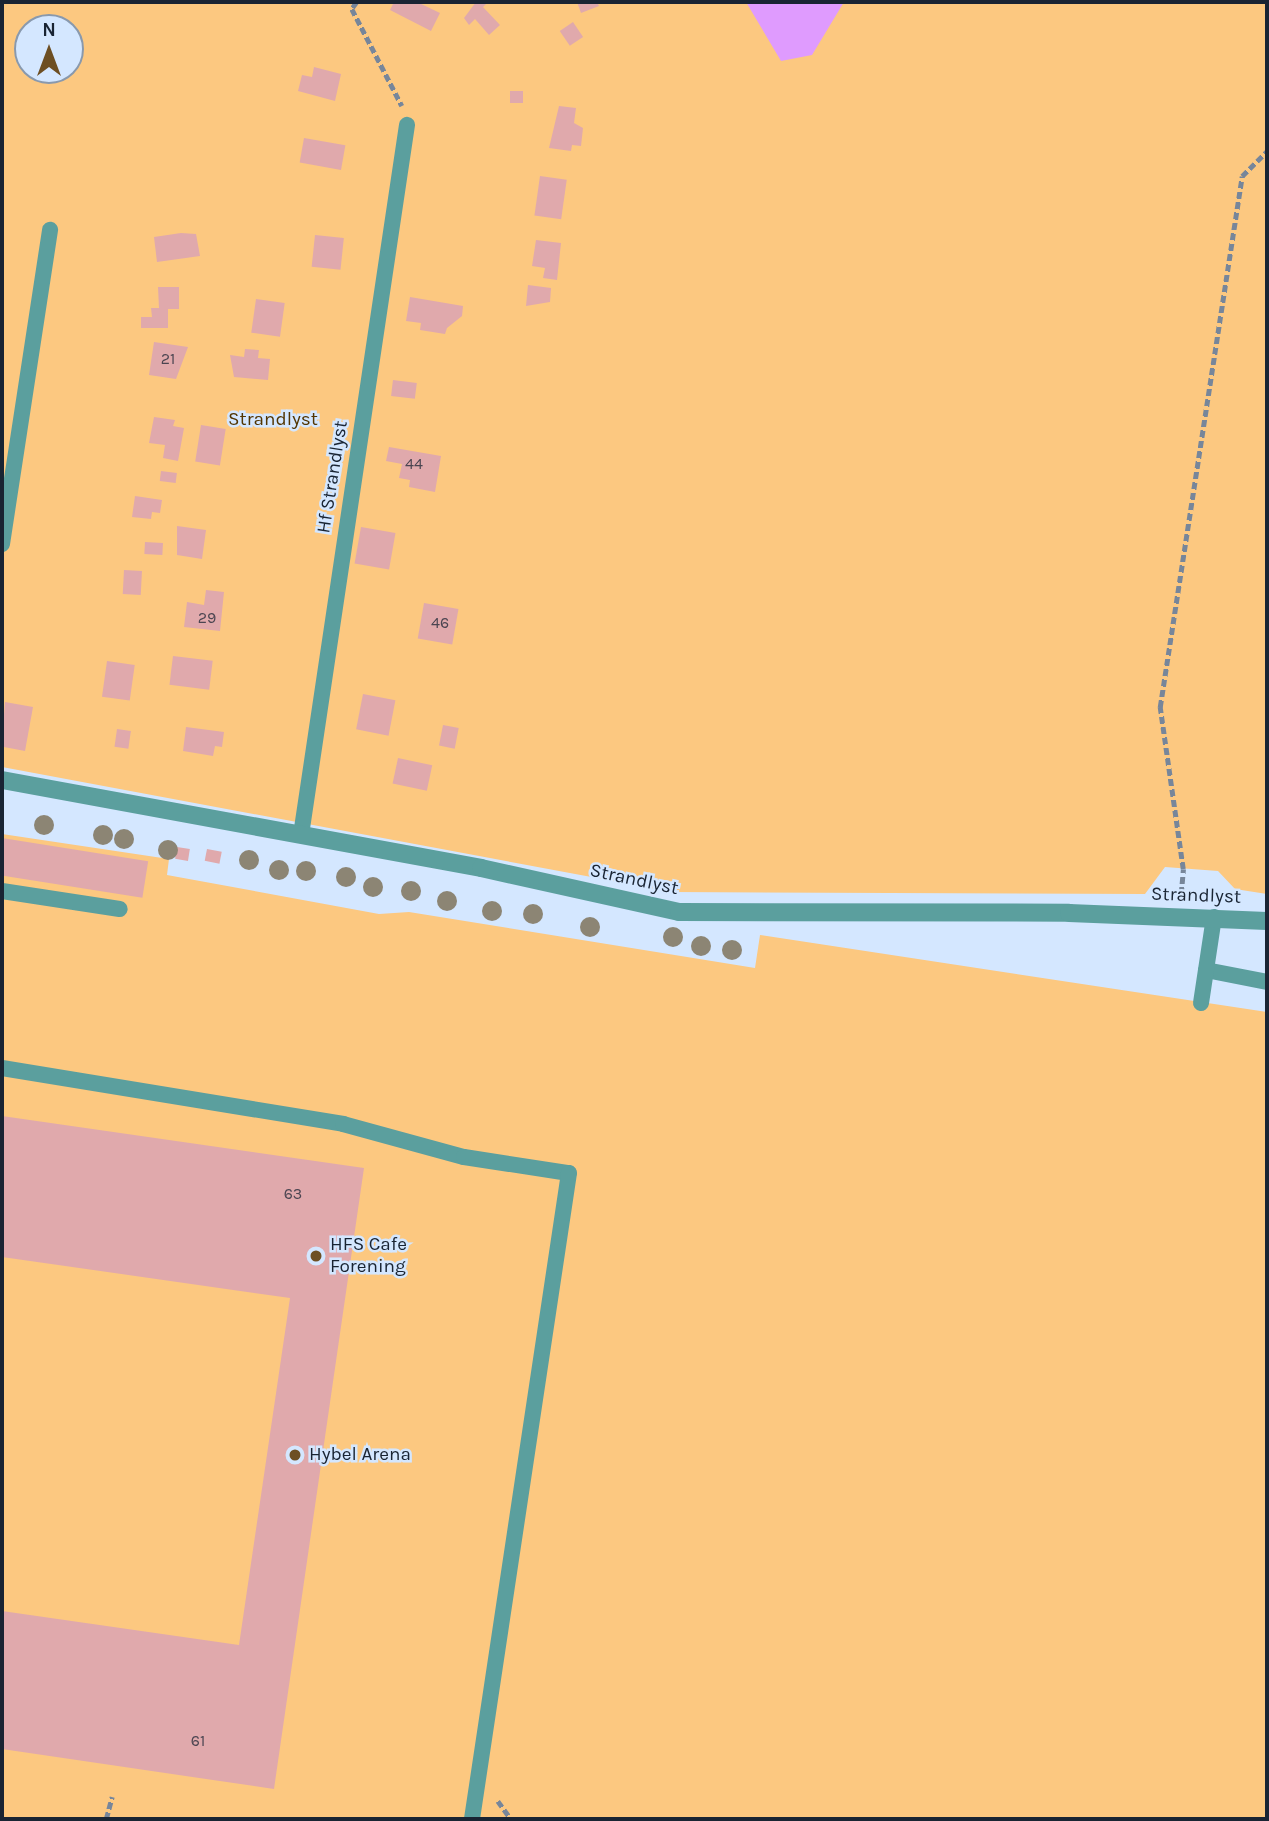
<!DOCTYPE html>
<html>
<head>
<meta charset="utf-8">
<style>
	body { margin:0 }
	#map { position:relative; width:1269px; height:1821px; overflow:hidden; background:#d4e7ff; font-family:Karla,sans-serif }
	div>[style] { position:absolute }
	.green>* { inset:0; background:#fcc880 }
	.water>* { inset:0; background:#df9bfe }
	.building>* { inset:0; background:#e0a9ac; transform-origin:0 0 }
	.path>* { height:4.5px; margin-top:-2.25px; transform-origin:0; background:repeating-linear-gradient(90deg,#77869a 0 7px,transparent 0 10.5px) }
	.lane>* { height:16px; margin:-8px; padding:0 8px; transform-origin:8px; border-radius:8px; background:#5b9f9e }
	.street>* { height:18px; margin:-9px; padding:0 9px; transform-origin:9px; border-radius:9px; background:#5b9f9e }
	.trees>* { width:20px; height:20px; margin:-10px; border-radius:50%; background:#8c8574 }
	.dots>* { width:19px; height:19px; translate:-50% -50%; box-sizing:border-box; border:4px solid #d4e7ff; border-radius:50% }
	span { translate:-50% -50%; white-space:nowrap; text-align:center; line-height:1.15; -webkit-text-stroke:5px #d4e7ff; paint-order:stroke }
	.number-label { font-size:16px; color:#4b4551 }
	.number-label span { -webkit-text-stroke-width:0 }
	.park-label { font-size:19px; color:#523502 }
	.street-label { font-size:19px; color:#192433 }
	.poi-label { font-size:19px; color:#192433 }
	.left { translate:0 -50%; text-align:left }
	.frame { position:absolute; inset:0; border:4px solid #192433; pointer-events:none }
	.north { position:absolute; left:14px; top:14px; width:70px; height:70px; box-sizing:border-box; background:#d4e7ff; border:2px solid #8999ad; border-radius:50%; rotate:0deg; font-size:19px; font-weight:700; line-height:28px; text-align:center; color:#192433 }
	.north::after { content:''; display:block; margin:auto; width:24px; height:32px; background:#6d4f23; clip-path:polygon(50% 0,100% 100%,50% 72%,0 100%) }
</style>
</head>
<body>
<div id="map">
	<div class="green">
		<div style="clip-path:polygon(evenodd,2px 2px,1267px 2px,1267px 894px,1235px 889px,1218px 871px,1165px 867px,1145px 894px,672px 892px,2px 767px,2px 2px,28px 28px,70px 28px,70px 70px,28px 70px,28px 28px)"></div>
		<div style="clip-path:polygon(2px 834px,169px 859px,167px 875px,379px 914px,409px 912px,755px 968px,760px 935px,1267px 1012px,1267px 1819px,2px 1819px)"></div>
	</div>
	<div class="water">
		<div style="clip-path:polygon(746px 2px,844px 2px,812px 55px,781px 61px)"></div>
	</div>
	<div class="building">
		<div style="clip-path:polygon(394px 2px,417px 2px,440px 13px,431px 31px,390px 10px)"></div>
		<div style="clip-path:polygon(476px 2px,488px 2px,483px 7px,500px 25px,489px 35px,475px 19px,469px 25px,464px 18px)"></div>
		<div style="clip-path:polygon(577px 2px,597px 2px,599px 6px,581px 13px)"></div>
		<div style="left:573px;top:22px;width:18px;height:16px;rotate:56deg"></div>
		<div style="clip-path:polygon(314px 67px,341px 74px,335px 101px,298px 91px,302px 75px,312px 77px)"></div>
		<div style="left:510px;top:91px;width:13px;height:12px"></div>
		<div style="clip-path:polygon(559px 106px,576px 108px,574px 123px,583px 128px,581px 146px,572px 145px,571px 151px,549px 148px)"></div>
		<div style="left:304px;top:138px;width:42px;height:25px;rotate:10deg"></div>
		<div style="left:540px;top:176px;width:27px;height:40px;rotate:8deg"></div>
		<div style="clip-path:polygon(181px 233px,196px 234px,200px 256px,157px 262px,154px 237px)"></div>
		<div style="left:315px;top:235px;width:29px;height:32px;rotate:6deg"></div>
		<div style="clip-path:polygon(536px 240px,561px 243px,557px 280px,543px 278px,545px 268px,532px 266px)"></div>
		<div style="clip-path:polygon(528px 285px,551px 288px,550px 302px,526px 306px)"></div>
		<div style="clip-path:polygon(158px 287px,179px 287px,179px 309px,168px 309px,168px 328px,141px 328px,141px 317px,152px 317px,151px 308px,159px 308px)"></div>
		<div style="clip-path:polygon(410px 297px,463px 306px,462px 316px,447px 328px,445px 334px,420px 330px,421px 323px,406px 321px)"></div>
		<div style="left:256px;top:299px;width:29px;height:34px;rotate:8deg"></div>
		<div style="clip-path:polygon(154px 342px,188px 347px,176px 379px,149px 375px)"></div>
		<div style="clip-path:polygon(245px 349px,259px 350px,258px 358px,270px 359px,268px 380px,234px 377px,230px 355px,244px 357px)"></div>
		<div style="left:393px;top:380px;width:24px;height:16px;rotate:7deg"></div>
		<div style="clip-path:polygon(154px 417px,175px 420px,173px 426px,184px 428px,178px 461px,163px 458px,165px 445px,149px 443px)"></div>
		<div style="left:201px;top:425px;width:25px;height:37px;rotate:9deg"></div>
		<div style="clip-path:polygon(389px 447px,441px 456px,435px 492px,409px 487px,410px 480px,399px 478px,402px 464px,386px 461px)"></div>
		<div style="left:161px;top:471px;width:16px;height:10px;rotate:7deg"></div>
		<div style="clip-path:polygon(135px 496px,162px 500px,160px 513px,152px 512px,151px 519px,132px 517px)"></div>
		<div style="clip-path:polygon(177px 526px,206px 530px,202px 559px,177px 555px)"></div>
		<div style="left:361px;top:527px;width:35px;height:37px;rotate:10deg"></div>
		<div style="left:145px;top:542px;width:18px;height:12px;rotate:3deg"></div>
		<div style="left:124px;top:570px;width:18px;height:24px;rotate:3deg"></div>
		<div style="clip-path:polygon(206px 590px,224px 592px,220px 631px,184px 627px,187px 602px,204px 605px)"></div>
		<div style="left:424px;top:603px;width:35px;height:36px;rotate:10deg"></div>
		<div style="left:173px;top:656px;width:40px;height:29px;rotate:7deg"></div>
		<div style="left:107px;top:661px;width:28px;height:36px;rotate:8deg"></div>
		<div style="left:363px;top:694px;width:33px;height:36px;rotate:11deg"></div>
		<div style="clip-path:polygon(5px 702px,33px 707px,25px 751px,4px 747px,2px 741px)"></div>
		<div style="left:443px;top:725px;width:16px;height:21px;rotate:11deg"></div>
		<div style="clip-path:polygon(186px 727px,224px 732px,222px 747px,215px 746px,213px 756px,183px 751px)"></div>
		<div style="left:117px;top:729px;width:14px;height:18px;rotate:8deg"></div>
		<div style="left:398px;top:758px;width:35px;height:26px;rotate:12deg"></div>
		<div style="left:2px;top:838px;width:148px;height:37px;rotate:9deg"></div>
		<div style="left:177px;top:847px;width:13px;height:12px;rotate:9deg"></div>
		<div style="left:207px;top:849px;width:15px;height:12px;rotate:11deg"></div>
		<div style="clip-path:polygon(2px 1116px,364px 1168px,274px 1789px,2px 1749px,2px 1611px,239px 1645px,290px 1298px,2px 1257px)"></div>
	</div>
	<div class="path">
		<div style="left:357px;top:2px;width:9px;rotate:126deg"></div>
		<div style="left:352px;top:9px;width:109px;rotate:62.7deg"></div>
		<div style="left:1181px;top:894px;width:25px;rotate:-85deg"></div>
		<div style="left:1183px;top:869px;width:164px;rotate:-98.1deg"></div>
		<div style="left:1160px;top:707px;width:537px;rotate:-81.22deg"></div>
		<div style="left:1242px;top:176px;width:35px;rotate:-45deg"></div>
		<div style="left:498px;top:1801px;width:22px;rotate:54deg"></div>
		<div style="left:106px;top:1819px;width:23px;rotate:-75deg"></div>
	</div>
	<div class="lane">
		<div style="left:2px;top:544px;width:318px;rotate:-81.3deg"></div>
		<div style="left:301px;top:835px;width:718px;rotate:-81.51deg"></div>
		<div style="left:2px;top:891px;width:119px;rotate:8.7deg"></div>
		<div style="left:1206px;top:970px;width:62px;rotate:11.1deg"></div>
		<div style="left:1201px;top:1003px;width:87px;rotate:-81.4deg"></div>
		<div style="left:2px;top:1068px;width:346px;rotate:9.3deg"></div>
		<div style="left:343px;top:1124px;width:125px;rotate:15.3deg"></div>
		<div style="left:464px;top:1157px;width:106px;rotate:8.7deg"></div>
		<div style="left:569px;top:1173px;width:653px;rotate:98.54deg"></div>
	</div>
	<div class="street">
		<div style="left:2px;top:780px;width:487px;rotate:10.4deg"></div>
		<div style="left:481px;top:868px;width:203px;rotate:12.5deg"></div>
		<div style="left:679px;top:912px;width:390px;rotate:0.1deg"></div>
		<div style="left:1069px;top:913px;width:198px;rotate:2.3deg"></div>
	</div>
	<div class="trees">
		<div style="left:44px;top:825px"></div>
		<div style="left:103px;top:835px"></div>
		<div style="left:124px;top:839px"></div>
		<div style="left:168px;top:850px"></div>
		<div style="left:249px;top:860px"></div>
		<div style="left:279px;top:870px"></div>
		<div style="left:306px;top:871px"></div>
		<div style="left:346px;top:877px"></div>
		<div style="left:373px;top:887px"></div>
		<div style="left:411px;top:891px"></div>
		<div style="left:447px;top:901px"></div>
		<div style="left:492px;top:911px"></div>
		<div style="left:533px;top:914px"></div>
		<div style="left:590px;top:927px"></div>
		<div style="left:673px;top:937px"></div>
		<div style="left:701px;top:946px"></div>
		<div style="left:732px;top:950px"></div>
	</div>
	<div class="dots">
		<div style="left:316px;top:1256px;background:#6d4f23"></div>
		<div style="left:295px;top:1455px;background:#6d4f23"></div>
	</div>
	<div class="number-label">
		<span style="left:168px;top:359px">21</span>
		<span style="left:414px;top:464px">44</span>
		<span style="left:207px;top:618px">29</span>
		<span style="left:440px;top:623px">46</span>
		<span style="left:293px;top:1194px">63</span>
		<span style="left:198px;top:1741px">61</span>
	</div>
	<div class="park-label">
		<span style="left:273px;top:420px">Strandlyst</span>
	</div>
	<div class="street-label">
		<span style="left:333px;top:477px;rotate:-81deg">Hf Strandlyst</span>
		<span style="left:634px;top:880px;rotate:12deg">Strandlyst</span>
		<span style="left:1196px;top:896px;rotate:2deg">Strandlyst</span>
	</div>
	<div class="poi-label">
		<span class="left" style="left:330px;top:1256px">HFS Cafe<br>Forening</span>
		<span class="left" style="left:309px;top:1455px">Hybel Arena</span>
	</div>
	<div class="frame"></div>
	<div class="north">N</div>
</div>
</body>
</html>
